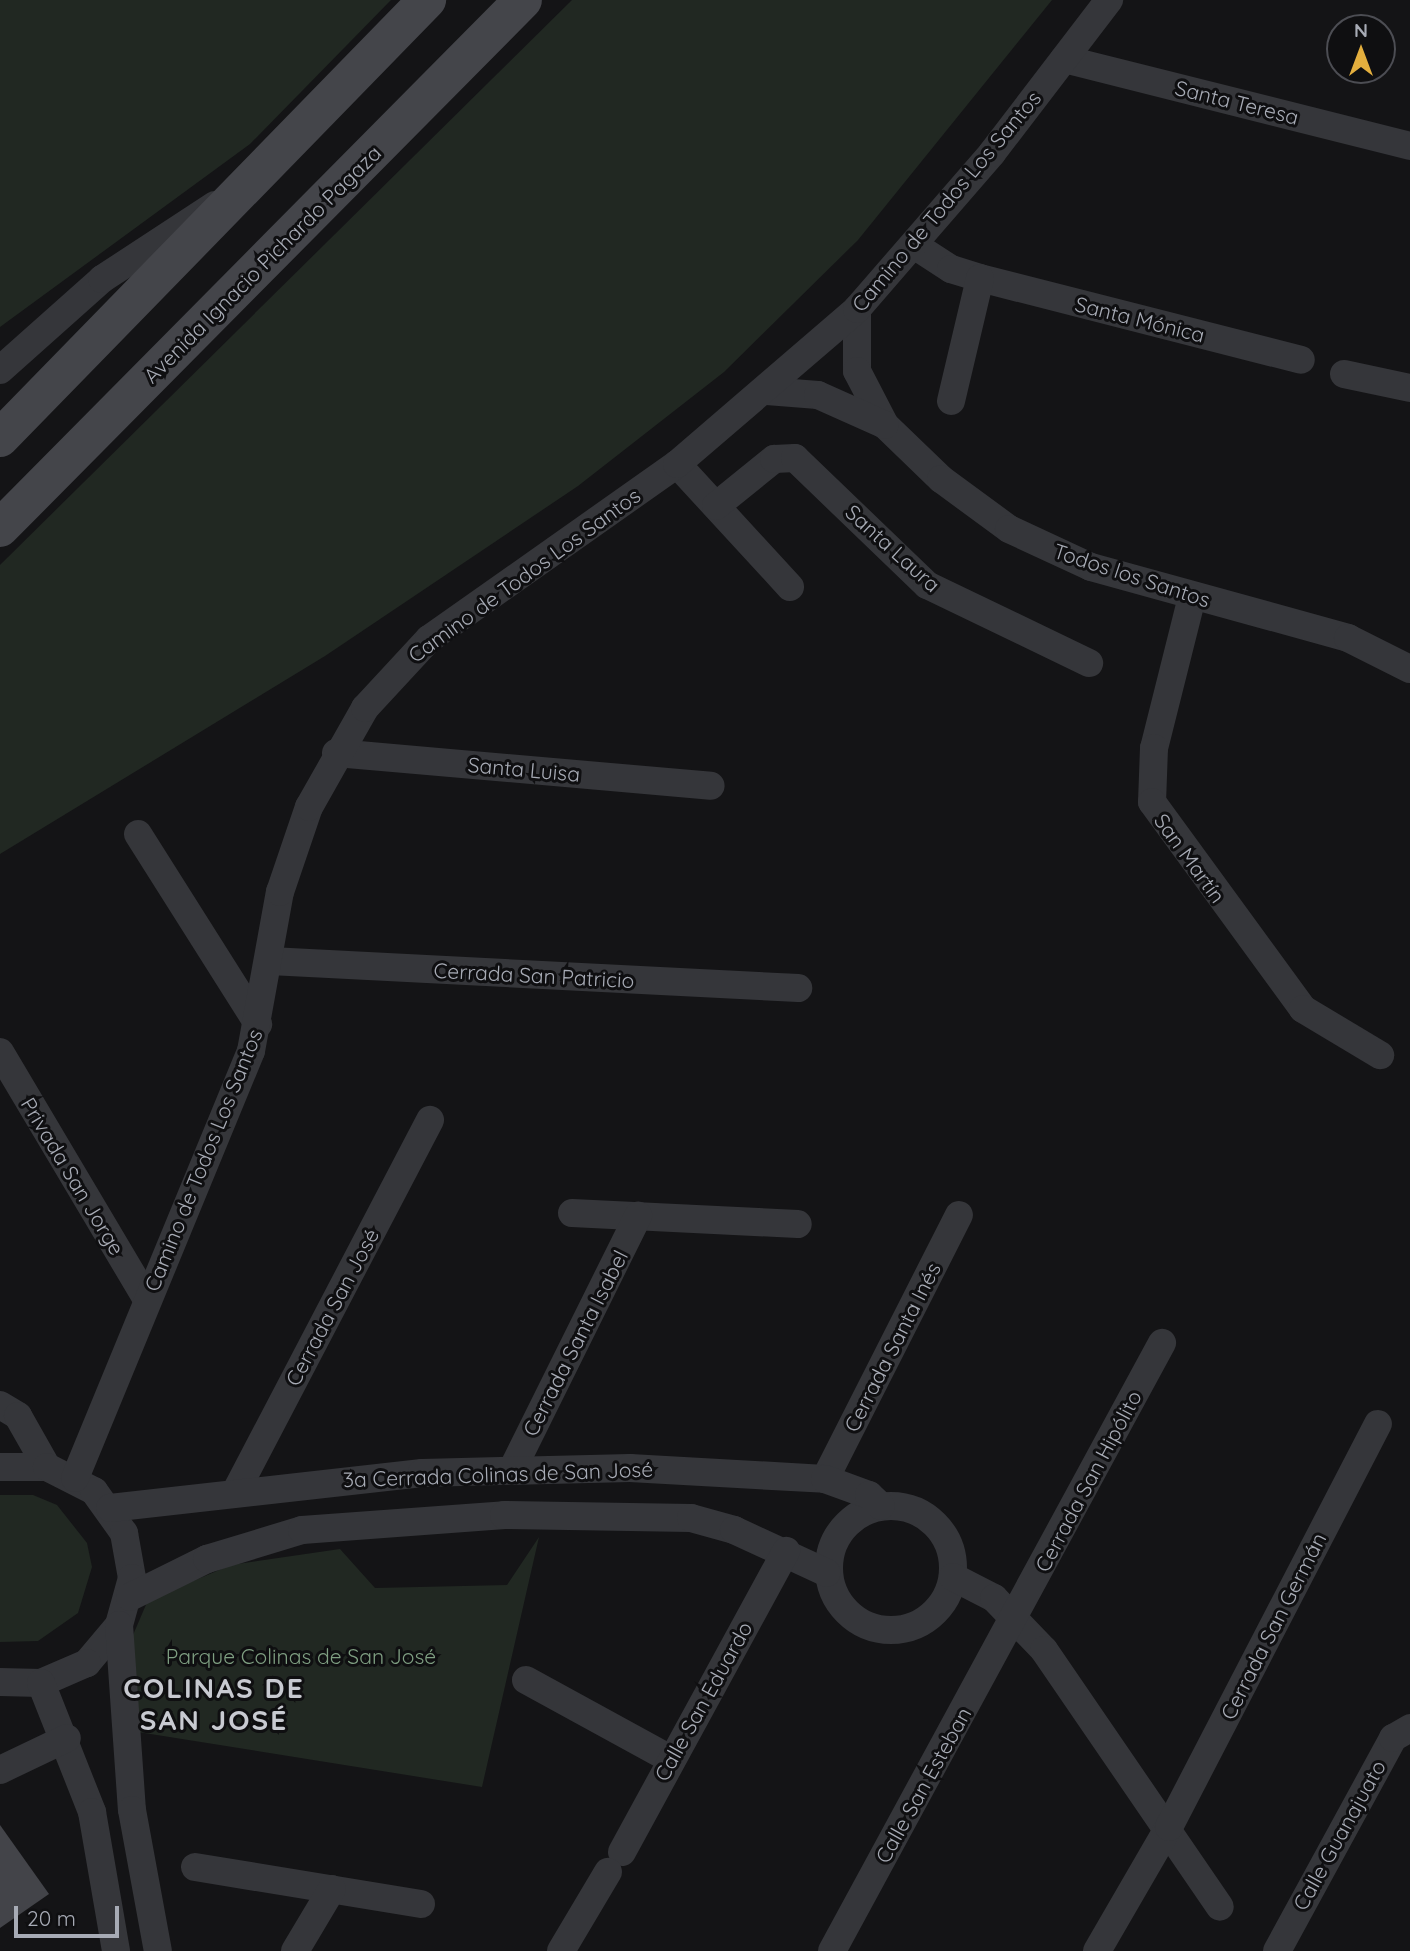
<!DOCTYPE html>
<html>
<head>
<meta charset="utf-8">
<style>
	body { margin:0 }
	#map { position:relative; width:1410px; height:1951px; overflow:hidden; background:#141416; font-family:Quicksand,sans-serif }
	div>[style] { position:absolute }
	.green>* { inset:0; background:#212822 }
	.building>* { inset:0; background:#434449 }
	.street>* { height:28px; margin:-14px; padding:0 14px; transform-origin:14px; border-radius:14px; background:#35363a }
	.street>.ring { margin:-14px; padding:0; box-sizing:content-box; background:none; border:28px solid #35363a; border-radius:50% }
	.secondary>* { height:38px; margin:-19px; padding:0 19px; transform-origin:19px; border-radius:19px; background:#44454a }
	span { translate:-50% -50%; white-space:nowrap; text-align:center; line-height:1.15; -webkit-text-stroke:6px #0f0f11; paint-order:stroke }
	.street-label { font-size:21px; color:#a7abb5 }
	.park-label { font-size:21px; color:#7f9f82 }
	.district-label { font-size:28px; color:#c8cad1; font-weight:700; letter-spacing:2px }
	.north { position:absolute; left:1326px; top:14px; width:70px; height:70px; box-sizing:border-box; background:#0f0f11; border:2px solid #4c4d53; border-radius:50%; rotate:0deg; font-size:19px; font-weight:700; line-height:28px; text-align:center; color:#a7abb5 }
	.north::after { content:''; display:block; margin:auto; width:24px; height:32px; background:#e4af3e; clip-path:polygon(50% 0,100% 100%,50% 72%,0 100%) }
	.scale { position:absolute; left:14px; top:1906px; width:105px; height:32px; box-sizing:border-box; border:4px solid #a7abb5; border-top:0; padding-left:9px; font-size:21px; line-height:24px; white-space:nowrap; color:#a7abb5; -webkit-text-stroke:5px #0f0f11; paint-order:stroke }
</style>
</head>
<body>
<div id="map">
	<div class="green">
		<div style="clip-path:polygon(0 0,391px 0,250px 144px,0 327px)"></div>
		<div style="clip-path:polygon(572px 0,1052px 0,858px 240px,724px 372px,578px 486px,325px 656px,0 854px,0 565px)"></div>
		<div style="clip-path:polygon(0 1495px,33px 1495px,57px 1505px,87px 1543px,92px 1567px,78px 1613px,38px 1641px,0 1642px)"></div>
		<div style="clip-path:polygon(539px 1537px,482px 1787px,138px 1732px,133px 1635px,148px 1600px,231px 1565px,340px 1549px,375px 1588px,507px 1585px)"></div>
	</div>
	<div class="building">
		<div style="clip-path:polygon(0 1825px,49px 1894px,0 1928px)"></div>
	</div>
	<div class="street">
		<div style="left:1064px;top:59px;width:357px;rotate:14.1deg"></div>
		<div style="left:914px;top:245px;width:44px;rotate:33deg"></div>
		<div style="left:951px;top:269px;width:30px;rotate:17deg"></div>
		<div style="left:980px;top:278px;width:331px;rotate:14.3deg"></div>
		<div style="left:857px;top:309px;width:62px;rotate:90deg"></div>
		<div style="left:857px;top:371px;width:61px;rotate:62.6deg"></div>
		<div style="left:885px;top:425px;width:78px;rotate:44deg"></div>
		<div style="left:941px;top:479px;width:84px;rotate:36.3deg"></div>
		<div style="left:1009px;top:529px;width:90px;rotate:24.9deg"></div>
		<div style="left:1091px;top:567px;width:267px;rotate:15.4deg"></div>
		<div style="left:1348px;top:638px;width:69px;rotate:26.6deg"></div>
		<div style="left:0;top:370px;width:137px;rotate:-41.7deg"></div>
		<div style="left:102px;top:279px;width:135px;rotate:-33.2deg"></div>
		<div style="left:1344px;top:374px;width:67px;rotate:12deg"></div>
		<div style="left:767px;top:391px;width:51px;rotate:4.5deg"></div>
		<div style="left:818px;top:395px;width:73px;rotate:24.1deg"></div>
		<div style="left:951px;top:401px;width:126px;rotate:-76.7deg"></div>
		<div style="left:677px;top:464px;width:167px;rotate:47.4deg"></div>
		<div style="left:716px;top:506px;width:75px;rotate:-39deg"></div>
		<div style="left:774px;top:459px;width:21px;rotate:-3deg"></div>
		<div style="left:795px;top:458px;width:183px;rotate:43.9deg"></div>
		<div style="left:927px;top:585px;width:180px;rotate:25.7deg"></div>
		<div style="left:1192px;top:597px;width:156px;rotate:104.1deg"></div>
		<div style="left:1154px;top:748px;width:54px;rotate:92.1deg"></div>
		<div style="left:1152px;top:802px;width:256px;rotate:53.9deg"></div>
		<div style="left:1303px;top:1009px;width:90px;rotate:30.9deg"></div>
		<div style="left:336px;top:753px;width:376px;rotate:5deg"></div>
		<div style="left:138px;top:834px;width:225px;rotate:57.7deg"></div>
		<div style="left:270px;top:961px;width:529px;rotate:2.93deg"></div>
		<div style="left:0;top:1052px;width:288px;rotate:59.3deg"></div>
		<div style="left:572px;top:1213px;width:226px;rotate:2.8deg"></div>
		<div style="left:0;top:1405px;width:21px;rotate:31deg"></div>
		<div style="left:18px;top:1416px;width:59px;rotate:60.4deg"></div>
		<div style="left:0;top:1467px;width:47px"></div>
		<div style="left:47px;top:1467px;width:53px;rotate:27.1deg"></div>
		<div style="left:94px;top:1491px;width:52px;rotate:54.5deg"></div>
		<div style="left:124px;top:1533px;width:46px;rotate:79.9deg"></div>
		<div style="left:132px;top:1578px;width:49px;rotate:105.5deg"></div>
		<div style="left:119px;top:1625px;width:50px;rotate:130.1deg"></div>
		<div style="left:87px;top:1663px;width:50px;rotate:156.5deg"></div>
		<div style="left:41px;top:1683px;width:41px;rotate:-178.6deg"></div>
		<div style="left:512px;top:1470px;width:284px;rotate:-63.6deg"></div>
		<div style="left:75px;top:1478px;width:462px;rotate:-67.6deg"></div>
		<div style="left:251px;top:1051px;width:162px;rotate:-79.7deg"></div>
		<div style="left:280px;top:892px;width:90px;rotate:-71.2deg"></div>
		<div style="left:309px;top:807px;width:114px;rotate:-60.5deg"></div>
		<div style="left:365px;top:708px;width:94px;rotate:-47.2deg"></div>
		<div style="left:429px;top:639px;width:304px;rotate:-35.2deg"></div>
		<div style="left:677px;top:464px;width:238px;rotate:-40.7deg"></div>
		<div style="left:857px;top:309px;width:206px;rotate:-49.1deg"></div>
		<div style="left:992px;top:153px;width:193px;rotate:-52.6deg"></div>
		<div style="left:825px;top:1479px;width:296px;rotate:-63.1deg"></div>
		<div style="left:235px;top:1493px;width:421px;rotate:-62.4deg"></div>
		<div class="ring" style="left:829px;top:1506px;width:96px;height:96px"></div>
		<div style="left:110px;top:1508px;width:314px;rotate:-6.4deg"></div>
		<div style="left:422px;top:1473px;width:208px;rotate:-1.4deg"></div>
		<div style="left:630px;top:1468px;width:195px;rotate:3.2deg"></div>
		<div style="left:825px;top:1479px;width:47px;rotate:20deg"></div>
		<div style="left:869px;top:1495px;width:16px;rotate:43deg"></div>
		<div style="left:953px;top:1577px;width:46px;rotate:27.1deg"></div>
		<div style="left:994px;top:1598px;width:72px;rotate:46.1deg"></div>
		<div style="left:1044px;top:1650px;width:311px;rotate:55.6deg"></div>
		<div style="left:130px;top:1597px;width:86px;rotate:-26.3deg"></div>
		<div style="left:207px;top:1559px;width:99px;rotate:-17deg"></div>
		<div style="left:302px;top:1530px;width:203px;rotate:-4.2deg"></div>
		<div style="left:504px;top:1515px;width:187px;rotate:0.9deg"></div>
		<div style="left:691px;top:1518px;width:45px;rotate:15.6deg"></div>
		<div style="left:734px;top:1530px;width:102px;rotate:24.8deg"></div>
		<div style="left:119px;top:1625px;width:185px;rotate:86deg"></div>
		<div style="left:132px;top:1810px;width:143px;rotate:79.6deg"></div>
		<div style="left:526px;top:1680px;width:164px;rotate:28.7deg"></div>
		<div style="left:41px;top:1683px;width:139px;rotate:68.4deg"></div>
		<div style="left:92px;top:1812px;width:141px;rotate:80.2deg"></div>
		<div style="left:0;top:1770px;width:74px;rotate:-25.5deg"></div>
		<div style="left:622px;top:1852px;width:343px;rotate:-61.4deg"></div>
		<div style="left:195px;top:1867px;width:229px;rotate:9.3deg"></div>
		<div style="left:295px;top:1951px;width:72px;rotate:-59.2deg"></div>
		<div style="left:561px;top:1951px;width:92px;rotate:-59.3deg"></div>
		<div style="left:832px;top:1951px;width:692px;rotate:-61.51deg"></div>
		<div style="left:1097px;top:1951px;width:143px;rotate:-59.9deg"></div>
		<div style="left:1169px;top:1827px;width:454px;rotate:-62.6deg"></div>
		<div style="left:1277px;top:1951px;width:243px;rotate:-61.4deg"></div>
		<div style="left:1393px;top:1738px;width:20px;rotate:-30deg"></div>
	</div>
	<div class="secondary">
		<div style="left:0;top:438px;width:612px;rotate:-45.73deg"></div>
		<div style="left:0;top:528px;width:743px;rotate:-45.27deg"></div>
	</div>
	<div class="street-label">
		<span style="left:1237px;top:102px;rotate:14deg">Santa Teresa</span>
		<span style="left:946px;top:201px;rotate:-50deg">Camino de Todos Los Santos</span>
		<span style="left:262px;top:264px;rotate:-45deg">Avenida Ignacio Pichardo Pagaza</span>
		<span style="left:1140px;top:319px;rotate:14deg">Santa Mónica</span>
		<span style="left:893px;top:548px;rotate:42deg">Santa Laura</span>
		<span style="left:524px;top:575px;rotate:-36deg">Camino de Todos Los Santos</span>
		<span style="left:1132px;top:575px;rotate:18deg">Todos los Santos</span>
		<span style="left:524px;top:769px;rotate:5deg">Santa Luisa</span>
		<span style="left:1190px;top:858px;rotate:54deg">San Martín</span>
		<span style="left:534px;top:975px;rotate:3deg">Cerrada San Patricio</span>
		<span style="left:203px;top:1160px;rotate:-68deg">Camino de Todos Los Santos</span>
		<span style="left:73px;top:1176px;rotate:59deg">Privada San Jorge</span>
		<span style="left:332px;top:1307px;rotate:-62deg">Cerrada San José</span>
		<span style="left:575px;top:1343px;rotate:-63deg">Cerrada Santa Isabel</span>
		<span style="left:892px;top:1347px;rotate:-63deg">Cerrada Santa Inés</span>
		<span style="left:498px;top:1474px;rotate:-2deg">3a Cerrada Colinas de San José</span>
		<span style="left:1088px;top:1481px;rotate:-62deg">Cerrada San Hipólito</span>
		<span style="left:1273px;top:1626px;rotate:-63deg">Cerrada San Germán</span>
		<span style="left:703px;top:1701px;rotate:-61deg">Calle San Eduardo</span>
		<span style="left:923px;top:1785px;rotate:-61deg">Calle San Esteban</span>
		<span style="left:1339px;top:1835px;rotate:-61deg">Calle Guanajuato</span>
	</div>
	<div class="park-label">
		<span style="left:301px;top:1656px">Parque Colinas de San José</span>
	</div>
	<div class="district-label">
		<span style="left:214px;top:1704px">COLINAS DE<br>SAN JOSÉ</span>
	</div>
	<div class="north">N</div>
	<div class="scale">20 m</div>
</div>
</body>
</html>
